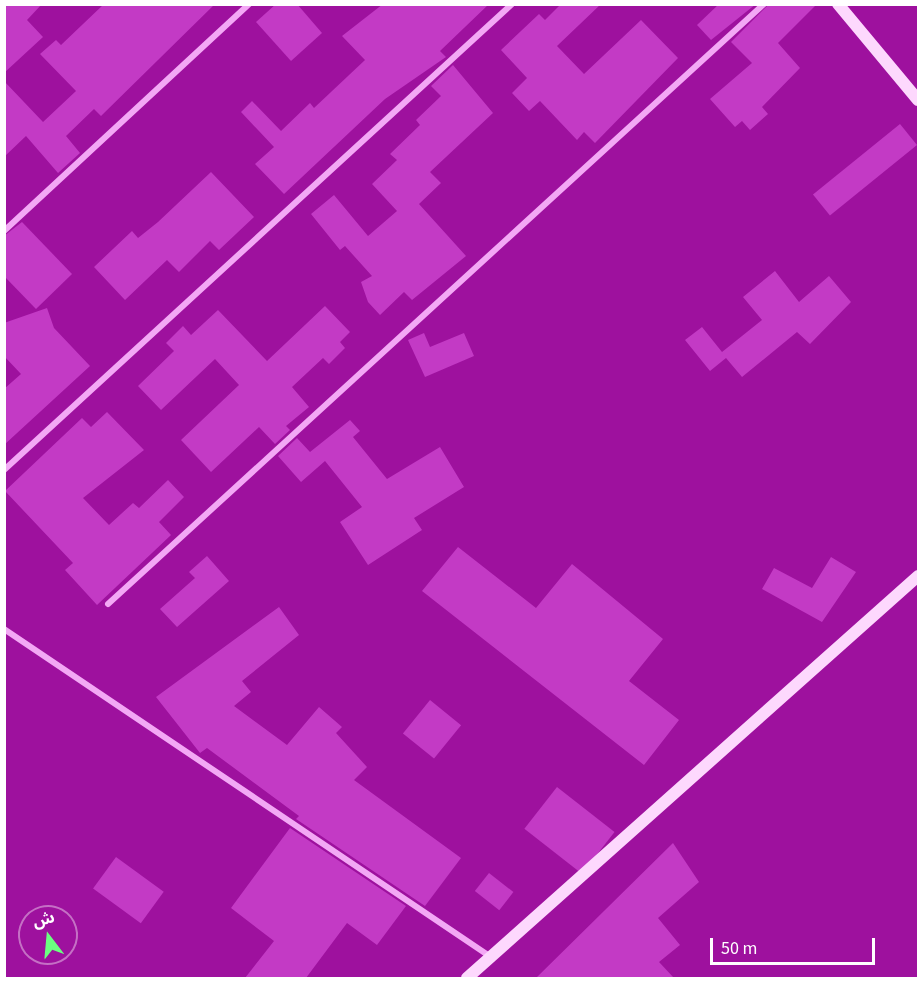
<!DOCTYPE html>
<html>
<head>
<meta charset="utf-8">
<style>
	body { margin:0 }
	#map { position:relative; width:923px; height:983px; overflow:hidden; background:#9e119e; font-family:"Source Sans 3","Noto Sans Arabic",sans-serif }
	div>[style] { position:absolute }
	.building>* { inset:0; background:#c33ac5; transform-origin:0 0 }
	.street>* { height:6px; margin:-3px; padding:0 3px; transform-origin:3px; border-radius:3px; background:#f3a8f5 }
	.secondary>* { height:12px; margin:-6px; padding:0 6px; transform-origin:6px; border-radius:6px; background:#fdd8fd }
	span { translate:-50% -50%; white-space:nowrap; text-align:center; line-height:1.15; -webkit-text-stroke:4.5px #9e119e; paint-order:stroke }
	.frame { position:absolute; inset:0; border:6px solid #fff; pointer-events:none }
	.north { position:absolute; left:18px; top:905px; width:60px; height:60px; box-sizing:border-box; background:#9e119e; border:2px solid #c570c5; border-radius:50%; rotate:344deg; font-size:16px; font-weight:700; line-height:24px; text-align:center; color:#fff }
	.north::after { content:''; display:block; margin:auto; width:21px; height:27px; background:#6bff80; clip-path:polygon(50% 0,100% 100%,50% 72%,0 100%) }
	.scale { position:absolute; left:710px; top:938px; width:165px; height:27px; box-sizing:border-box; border:3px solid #fff; border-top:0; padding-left:8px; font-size:18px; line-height:21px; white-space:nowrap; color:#fff; -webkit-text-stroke:4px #9e119e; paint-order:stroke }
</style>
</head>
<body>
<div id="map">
	<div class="building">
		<div style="clip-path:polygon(4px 4px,42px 4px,27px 20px,43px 37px,4px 73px)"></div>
		<div style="clip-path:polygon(104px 4px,215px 4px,101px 116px,94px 109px,66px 136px,80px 153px,58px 173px,26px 136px,4px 157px,4px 81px,43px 122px,76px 91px,40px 54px,56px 40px,61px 45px)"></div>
		<div style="clip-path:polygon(276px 4px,297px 4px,322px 33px,291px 61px,256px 22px)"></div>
		<div style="clip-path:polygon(383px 4px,489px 4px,440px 51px,446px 57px,385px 99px,284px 194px,255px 164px,274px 147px,241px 112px,252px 101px,281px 131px,310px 103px,314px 108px,365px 60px,342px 36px)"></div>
		<div style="clip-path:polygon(561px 4px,601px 4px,557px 46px,584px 74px,641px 20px,678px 58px,595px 143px,584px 132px,577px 140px,540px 101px,529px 111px,512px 93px,527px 78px,501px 50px,539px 14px,545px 20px)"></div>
		<div style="clip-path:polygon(719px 4px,756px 4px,711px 40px,697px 25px)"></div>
		<div style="clip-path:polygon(769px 4px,817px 4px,778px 43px,800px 68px,762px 107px,768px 114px,750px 130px,742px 121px,735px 127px,710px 99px,752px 63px,731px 42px)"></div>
		<div style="clip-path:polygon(453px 65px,493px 113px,430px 172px,441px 183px,419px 204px,466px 256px,412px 300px,404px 292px,380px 315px,368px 302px,361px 282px,372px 276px,345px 246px,340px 250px,311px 214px,334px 195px,368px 236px,397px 211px,372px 184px,397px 160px,390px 154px,420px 125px,416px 120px,441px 96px,431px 86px)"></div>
		<div style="left:900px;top:124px;width:27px;height:112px;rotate:51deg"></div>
		<div style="clip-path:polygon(211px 172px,254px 217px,219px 250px,210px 241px,179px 272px,167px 260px,125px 300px,94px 267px,132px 231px,138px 238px,158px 222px)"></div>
		<div style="clip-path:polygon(22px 222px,72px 274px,36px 309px,4px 276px,4px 236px)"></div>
		<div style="clip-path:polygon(775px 271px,799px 302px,829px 276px,851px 302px,810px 344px,797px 332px,742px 377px,726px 358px,710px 371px,685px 340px,702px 327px,722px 352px,762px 320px,743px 297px)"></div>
		<div style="clip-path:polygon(325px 306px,350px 332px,340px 342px,345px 348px,329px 364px,323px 358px,292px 387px,309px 407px,286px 426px,290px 430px,275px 444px,259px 427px,211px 472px,181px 440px,239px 385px,215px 359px,161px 410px,138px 386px,174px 351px,166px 343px,183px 326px,191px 335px,218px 310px,267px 361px)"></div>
		<div style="clip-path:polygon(47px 308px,54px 328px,90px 366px,4px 445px,4px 389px,21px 374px,4px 356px,4px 323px)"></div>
		<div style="clip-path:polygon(424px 333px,430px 347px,464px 333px,474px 356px,425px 377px,408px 340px)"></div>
		<div style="clip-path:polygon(107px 412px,144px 450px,83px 498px,109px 525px,133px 503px,139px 508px,168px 480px,184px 497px,159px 522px,171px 535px,97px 605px,65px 570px,73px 563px,5px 491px,82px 418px,91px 427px)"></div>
		<div style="clip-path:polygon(350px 420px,360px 431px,353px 437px,387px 479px,440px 447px,464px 487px,414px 518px,422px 530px,368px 565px,340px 522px,362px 507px,325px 461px,301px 482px,278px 456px,297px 438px,310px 452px)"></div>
		<div style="clip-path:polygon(458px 547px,536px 608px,572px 564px,663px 639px,629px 681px,679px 720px,644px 765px,422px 591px)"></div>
		<div style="clip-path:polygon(207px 556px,229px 581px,177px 627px,160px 609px,195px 578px,189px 572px)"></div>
		<div style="clip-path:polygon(831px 557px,856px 572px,822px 622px,762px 589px,774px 568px,812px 588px)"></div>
		<div style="clip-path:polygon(279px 607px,299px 635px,242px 681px,251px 692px,234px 706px,287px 745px,319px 707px,342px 727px,336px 733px,367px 767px,354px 780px,461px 858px,425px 906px,296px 819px,299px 816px,207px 748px,200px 753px,156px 697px)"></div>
		<div style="left:430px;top:700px;width:40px;height:43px;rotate:39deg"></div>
		<div style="left:557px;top:787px;width:73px;height:53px;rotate:38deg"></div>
		<div style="clip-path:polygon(290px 828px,406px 906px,377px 945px,347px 923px,306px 978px,245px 978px,274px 941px,231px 908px)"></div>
		<div style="clip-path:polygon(673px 843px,699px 882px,658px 918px,680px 945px,659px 962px,674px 978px,536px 978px)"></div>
		<div style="left:116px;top:857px;width:59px;height:39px;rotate:36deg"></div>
		<div style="left:489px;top:873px;width:31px;height:23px;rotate:38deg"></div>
	</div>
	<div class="street">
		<div style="left:4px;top:231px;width:334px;rotate:-42.8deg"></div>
		<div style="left:4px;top:470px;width:689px;rotate:-42.53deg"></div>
		<div style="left:108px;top:604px;width:889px;rotate:-42.45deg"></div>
		<div style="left:4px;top:629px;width:587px;rotate:33.96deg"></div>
	</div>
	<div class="secondary">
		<div style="left:838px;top:4px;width:125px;rotate:50.2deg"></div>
		<div style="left:467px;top:978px;width:604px;rotate:-41.71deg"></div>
	</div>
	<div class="frame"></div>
	<div class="north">ش</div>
	<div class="scale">50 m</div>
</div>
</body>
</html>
